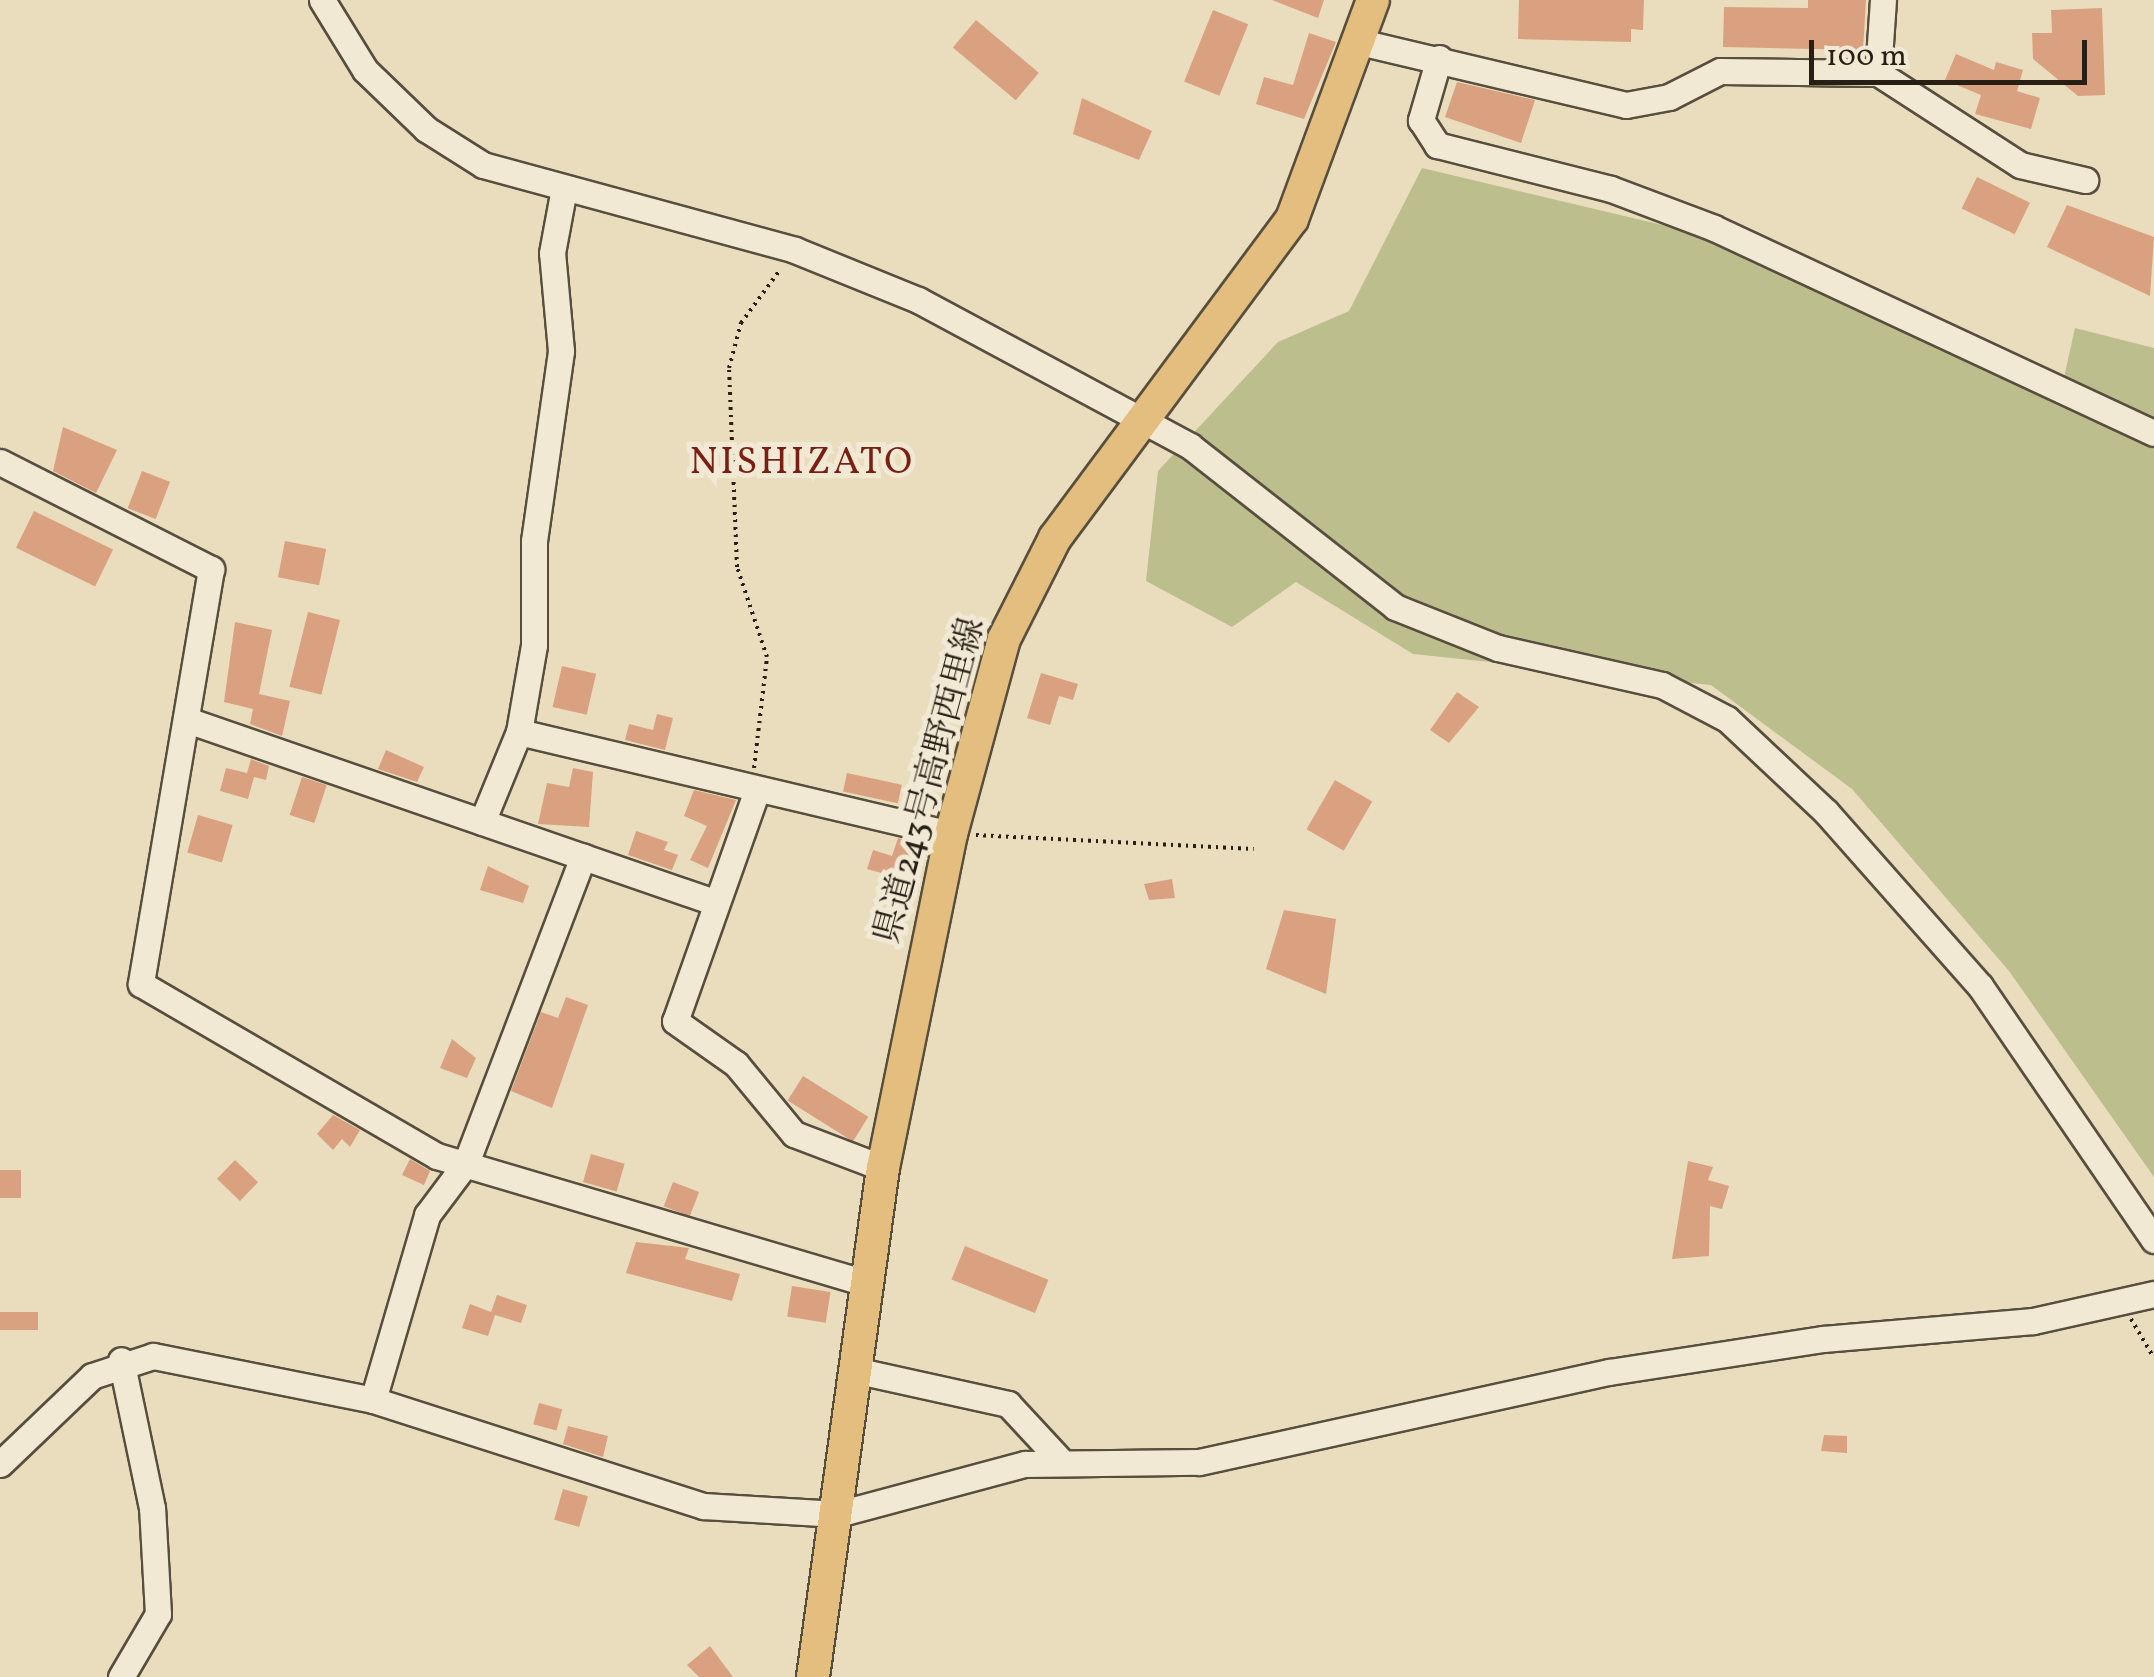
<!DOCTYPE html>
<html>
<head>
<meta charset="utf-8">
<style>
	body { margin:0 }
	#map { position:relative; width:2154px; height:1677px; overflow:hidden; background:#e9ddbd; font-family:Vollkorn,"Noto Serif JP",serif }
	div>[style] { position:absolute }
	.green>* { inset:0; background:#bcbf8d }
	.building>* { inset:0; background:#daa180; transform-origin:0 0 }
	.path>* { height:4px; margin-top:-2px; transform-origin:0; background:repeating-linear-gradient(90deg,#271e14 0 2.5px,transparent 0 7.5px) }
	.roads { filter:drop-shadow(2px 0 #584e3e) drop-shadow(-2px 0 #584e3e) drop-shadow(0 2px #584e3e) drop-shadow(0 -2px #584e3e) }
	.minor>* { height:25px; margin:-12.5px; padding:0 12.5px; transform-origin:12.5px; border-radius:12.5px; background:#f1e9d4 }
	.major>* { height:32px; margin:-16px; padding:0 16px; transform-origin:16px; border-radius:16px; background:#e4be7e }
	span { translate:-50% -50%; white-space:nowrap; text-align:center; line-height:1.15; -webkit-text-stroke:10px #f1e9d4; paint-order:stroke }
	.street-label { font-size:35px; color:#271e14 }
	.neighbourhood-label { font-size:38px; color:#7a1f14; letter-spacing:2.5px }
	.scale { position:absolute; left:1809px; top:40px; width:278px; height:45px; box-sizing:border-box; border:5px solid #271e14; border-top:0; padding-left:12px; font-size:30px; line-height:35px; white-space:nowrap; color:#271e14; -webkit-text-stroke:8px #f1e9d4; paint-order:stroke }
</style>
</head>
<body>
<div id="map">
	<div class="green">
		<div style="clip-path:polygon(1422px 168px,1713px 237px,2154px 441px,2154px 1177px,2009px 971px,1852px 789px,1711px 685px,1413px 654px,1296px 582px,1232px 627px,1146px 581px,1158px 471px,1278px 342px,1349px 311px)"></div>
		<div style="clip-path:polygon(2075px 328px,2154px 348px,2154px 424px,2063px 382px)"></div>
	</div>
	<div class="building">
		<div style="clip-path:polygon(1272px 0,1324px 0,1318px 18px)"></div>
		<div style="clip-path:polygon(1519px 0,1644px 0,1643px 30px,1631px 29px,1631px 42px,1518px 39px)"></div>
		<div style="clip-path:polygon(1808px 0,1866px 0,1863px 50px,1723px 47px,1724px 7px,1808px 8px)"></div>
		<div style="clip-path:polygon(2102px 8px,2105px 95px,2078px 96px,2033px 59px,2032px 33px,2052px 33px,2051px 10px)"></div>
		<div style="left:1213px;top:10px;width:38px;height:77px;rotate:22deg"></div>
		<div style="left:976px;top:20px;width:82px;height:36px;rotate:40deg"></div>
		<div style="clip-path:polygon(1309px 33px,1336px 42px,1304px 119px,1256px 104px,1264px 77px,1293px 85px)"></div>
		<div style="clip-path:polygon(1956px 54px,1994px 70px,1996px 62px,2023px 70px,2017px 91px,2040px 98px,2031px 129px,1975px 114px,1981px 95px,1945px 80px)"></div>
		<div style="clip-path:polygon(1457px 82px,1535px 100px,1521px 143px,1445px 117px)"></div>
		<div style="clip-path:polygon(1082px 98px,1152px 131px,1139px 160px,1073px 134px)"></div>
		<div style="left:1977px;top:177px;width:59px;height:35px;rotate:26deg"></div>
		<div style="clip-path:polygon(2067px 205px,2154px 237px,2150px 296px,2047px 247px)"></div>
		<div style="clip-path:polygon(63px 427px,117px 450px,96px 493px,53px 471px)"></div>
		<div style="left:142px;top:471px;width:30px;height:40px;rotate:21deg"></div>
		<div style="left:34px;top:511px;width:88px;height:41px;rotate:26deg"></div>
		<div style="left:285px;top:541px;width:42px;height:37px;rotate:11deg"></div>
		<div style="left:308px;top:612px;width:33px;height:77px;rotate:14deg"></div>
		<div style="clip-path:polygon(235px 622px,272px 630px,259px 694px,290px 701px,282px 736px,250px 724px,253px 709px,224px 702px)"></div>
		<div style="left:562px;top:666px;width:35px;height:42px;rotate:13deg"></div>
		<div style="clip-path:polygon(1041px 673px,1078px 684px,1073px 700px,1059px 696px,1050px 725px,1027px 718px)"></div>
		<div style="clip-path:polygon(1457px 692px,1479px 707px,1449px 743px,1430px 730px)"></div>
		<div style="clip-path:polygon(657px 714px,673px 718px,665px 750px,625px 740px,629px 724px,653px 730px)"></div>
		<div style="clip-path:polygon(386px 750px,424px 767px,417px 782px,378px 769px)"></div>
		<div style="clip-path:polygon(251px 759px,269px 766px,266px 780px,254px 777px,248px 799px,220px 791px,226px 768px,247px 773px)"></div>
		<div style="clip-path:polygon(573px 768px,593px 772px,589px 827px,538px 824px,547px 783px,569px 787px)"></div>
		<div style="left:847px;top:773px;width:56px;height:19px;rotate:12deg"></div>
		<div style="left:302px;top:777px;width:26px;height:40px;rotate:18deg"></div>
		<div style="left:1335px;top:780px;width:43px;height:57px;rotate:30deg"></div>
		<div style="clip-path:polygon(694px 790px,736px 800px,708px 868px,690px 860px,707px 826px,684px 816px)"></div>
		<div style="left:198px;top:815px;width:36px;height:39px;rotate:16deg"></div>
		<div style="clip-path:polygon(636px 831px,668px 842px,664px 850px,678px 855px,672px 870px,628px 855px)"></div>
		<div style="clip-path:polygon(898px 838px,918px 843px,907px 880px,867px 869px,873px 850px,892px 856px)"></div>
		<div style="clip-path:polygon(488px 866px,529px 886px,523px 903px,480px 890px)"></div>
		<div style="clip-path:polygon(1172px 879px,1175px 898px,1149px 900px,1144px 884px)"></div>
		<div style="clip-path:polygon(1284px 910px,1336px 919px,1326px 994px,1266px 969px)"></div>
		<div style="clip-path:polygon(566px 997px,588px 1005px,552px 1108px,511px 1091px,541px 1012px,558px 1018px)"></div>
		<div style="clip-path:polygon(452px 1039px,476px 1058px,467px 1078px,440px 1068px)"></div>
		<div style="left:803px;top:1076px;width:77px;height:29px;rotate:32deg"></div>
		<div style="clip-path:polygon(333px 1115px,360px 1130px,350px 1147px,342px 1139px,333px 1150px,317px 1134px)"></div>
		<div style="left:591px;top:1154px;width:35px;height:29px;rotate:16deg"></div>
		<div style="clip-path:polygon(410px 1159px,430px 1171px,424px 1185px,402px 1175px)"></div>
		<div style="left:235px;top:1160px;width:32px;height:26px;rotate:44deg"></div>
		<div style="clip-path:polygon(1688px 1161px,1713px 1167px,1708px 1180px,1729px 1186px,1722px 1209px,1710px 1206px,1709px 1256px,1672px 1259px)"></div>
		<div style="left:21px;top:1170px;width:28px;height:21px;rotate:90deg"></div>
		<div style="left:673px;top:1182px;width:28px;height:26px;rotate:21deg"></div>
		<div style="clip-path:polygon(636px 1242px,689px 1248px,685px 1259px,740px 1274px,732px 1301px,626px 1273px)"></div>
		<div style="left:965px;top:1246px;width:90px;height:36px;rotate:22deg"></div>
		<div style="left:792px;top:1286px;width:39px;height:31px;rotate:9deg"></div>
		<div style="clip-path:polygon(497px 1295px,527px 1305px,521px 1323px,495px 1315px,488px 1336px,462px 1328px,470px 1304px,491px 1312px)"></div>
		<div style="left:0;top:1312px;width:38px;height:18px"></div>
		<div style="left:539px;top:1403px;width:24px;height:22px;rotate:15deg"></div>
		<div style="clip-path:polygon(568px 1426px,608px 1436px,603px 1457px,563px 1444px)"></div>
		<div style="clip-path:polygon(1824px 1435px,1847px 1436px,1847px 1453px,1821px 1451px)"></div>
		<div style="left:563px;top:1489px;width:26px;height:32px;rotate:16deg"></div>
		<div style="clip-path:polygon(710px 1646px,733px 1677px,699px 1677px,687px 1665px)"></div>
	</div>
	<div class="path">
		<div style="left:754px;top:768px;width:112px;rotate:-83.3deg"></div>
		<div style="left:767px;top:657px;width:95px;rotate:-108.4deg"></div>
		<div style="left:737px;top:567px;width:199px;rotate:-92.3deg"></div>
		<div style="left:729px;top:368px;width:47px;rotate:-75.1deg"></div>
		<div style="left:741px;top:323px;width:66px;rotate:-53.7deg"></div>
		<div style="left:976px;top:835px;width:278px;rotate:2.9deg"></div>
		<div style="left:2131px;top:1319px;width:45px;rotate:59.5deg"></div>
	</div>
	<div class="roads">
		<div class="minor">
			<div style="left:322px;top:0;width:82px;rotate:58.4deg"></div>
			<div style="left:365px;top:70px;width:85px;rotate:44deg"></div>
			<div style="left:426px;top:129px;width:67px;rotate:32.3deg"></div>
			<div style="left:483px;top:165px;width:323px;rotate:15.2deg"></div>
			<div style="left:795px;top:250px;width:133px;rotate:22.1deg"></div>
			<div style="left:918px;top:300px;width:309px;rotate:28.2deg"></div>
			<div style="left:1190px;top:446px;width:261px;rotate:38.1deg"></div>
			<div style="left:1395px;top:607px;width:111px;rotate:21.7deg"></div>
			<div style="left:1498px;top:648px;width:168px;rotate:12.7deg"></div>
			<div style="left:1662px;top:685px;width:73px;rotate:27.6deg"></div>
			<div style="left:1727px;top:719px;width:136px;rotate:43.2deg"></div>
			<div style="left:1826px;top:812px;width:232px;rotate:48.5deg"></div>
			<div style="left:1980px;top:986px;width:308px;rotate:55.6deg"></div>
			<div style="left:1360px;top:42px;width:273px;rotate:13.3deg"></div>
			<div style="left:1626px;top:105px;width:44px;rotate:-10.5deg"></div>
			<div style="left:1669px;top:97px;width:57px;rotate:-27deg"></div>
			<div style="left:1720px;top:71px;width:158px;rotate:0.7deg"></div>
			<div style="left:1878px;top:73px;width:169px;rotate:32.9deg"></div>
			<div style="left:2020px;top:165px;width:67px;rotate:13deg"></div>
			<div style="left:1439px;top:58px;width:65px;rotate:106.2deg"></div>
			<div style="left:1421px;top:120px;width:30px;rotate:57deg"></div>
			<div style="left:1437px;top:145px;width:179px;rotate:14.2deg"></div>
			<div style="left:1611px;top:189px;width:110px;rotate:20.7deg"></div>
			<div style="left:1714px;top:228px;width:485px;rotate:25deg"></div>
			<div style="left:1878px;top:73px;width:73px;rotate:-86.1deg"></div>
			<div style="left:0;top:462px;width:237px;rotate:26.9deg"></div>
			<div style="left:211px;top:569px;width:421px;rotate:99.6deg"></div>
			<div style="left:141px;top:984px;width:342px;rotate:30.2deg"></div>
			<div style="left:437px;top:1156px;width:447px;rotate:16.5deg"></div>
			<div style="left:190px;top:721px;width:551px;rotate:19.06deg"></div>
			<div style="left:519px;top:732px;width:444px;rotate:13.3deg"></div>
			<div style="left:757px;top:790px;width:245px;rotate:109.5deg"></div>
			<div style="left:675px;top:1021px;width:75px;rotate:35.2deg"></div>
			<div style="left:736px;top:1064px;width:91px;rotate:50.4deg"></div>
			<div style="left:794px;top:1134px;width:95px;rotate:20.9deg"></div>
			<div style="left:482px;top:822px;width:97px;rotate:-67.7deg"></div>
			<div style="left:519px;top:732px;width:88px;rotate:-80.2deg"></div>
			<div style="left:534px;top:645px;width:104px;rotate:-90deg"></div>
			<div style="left:534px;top:541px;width:192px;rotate:-81.9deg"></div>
			<div style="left:561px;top:351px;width:98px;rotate:-95.2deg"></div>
			<div style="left:552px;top:253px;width:66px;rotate:-79.5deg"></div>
			<div style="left:854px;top:1370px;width:158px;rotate:12.4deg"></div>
			<div style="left:1008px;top:1404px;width:76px;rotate:47.1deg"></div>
			<div style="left:373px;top:1400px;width:193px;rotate:-73.7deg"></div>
			<div style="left:427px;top:1215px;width:65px;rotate:-53.1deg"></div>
			<div style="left:466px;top:1163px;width:328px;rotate:-69.1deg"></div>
			<div style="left:0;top:1464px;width:127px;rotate:-43.7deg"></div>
			<div style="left:92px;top:1376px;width:64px;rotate:-18.2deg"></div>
			<div style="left:153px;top:1356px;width:224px;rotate:11.3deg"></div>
			<div style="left:373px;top:1400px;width:347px;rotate:17.8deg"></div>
			<div style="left:703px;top:1506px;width:135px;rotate:3.4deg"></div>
			<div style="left:838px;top:1514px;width:194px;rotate:-15deg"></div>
			<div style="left:1025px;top:1464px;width:174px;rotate:-0.7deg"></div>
			<div style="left:1199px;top:1462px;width:420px;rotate:-12.4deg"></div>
			<div style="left:1609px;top:1372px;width:217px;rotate:-8.8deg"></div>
			<div style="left:1823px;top:1339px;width:211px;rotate:-4.9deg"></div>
			<div style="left:2033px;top:1321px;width:124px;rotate:-12.6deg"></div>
			<div style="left:121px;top:1677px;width:73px;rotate:-59.6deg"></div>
			<div style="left:158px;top:1614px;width:106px;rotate:-93.2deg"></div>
			<div style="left:152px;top:1508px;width:151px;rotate:-101.8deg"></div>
		</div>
		<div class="major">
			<div style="left:813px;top:1677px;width:514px;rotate:-82.17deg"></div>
			<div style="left:883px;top:1168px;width:341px;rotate:-78.5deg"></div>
			<div style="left:951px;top:834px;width:202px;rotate:-74.8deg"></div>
			<div style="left:1004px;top:639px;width:113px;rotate:-63.2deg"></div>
			<div style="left:1055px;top:538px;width:397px;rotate:-53.4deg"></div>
			<div style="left:1292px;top:219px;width:233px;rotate:-69.7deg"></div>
		</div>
	</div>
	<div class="street-label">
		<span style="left:931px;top:781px;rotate:-75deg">県道243号高野西里線</span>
	</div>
	<div class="neighbourhood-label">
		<span style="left:802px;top:464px">NISHIZATO</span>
	</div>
	<div class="scale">100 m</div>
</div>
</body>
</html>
